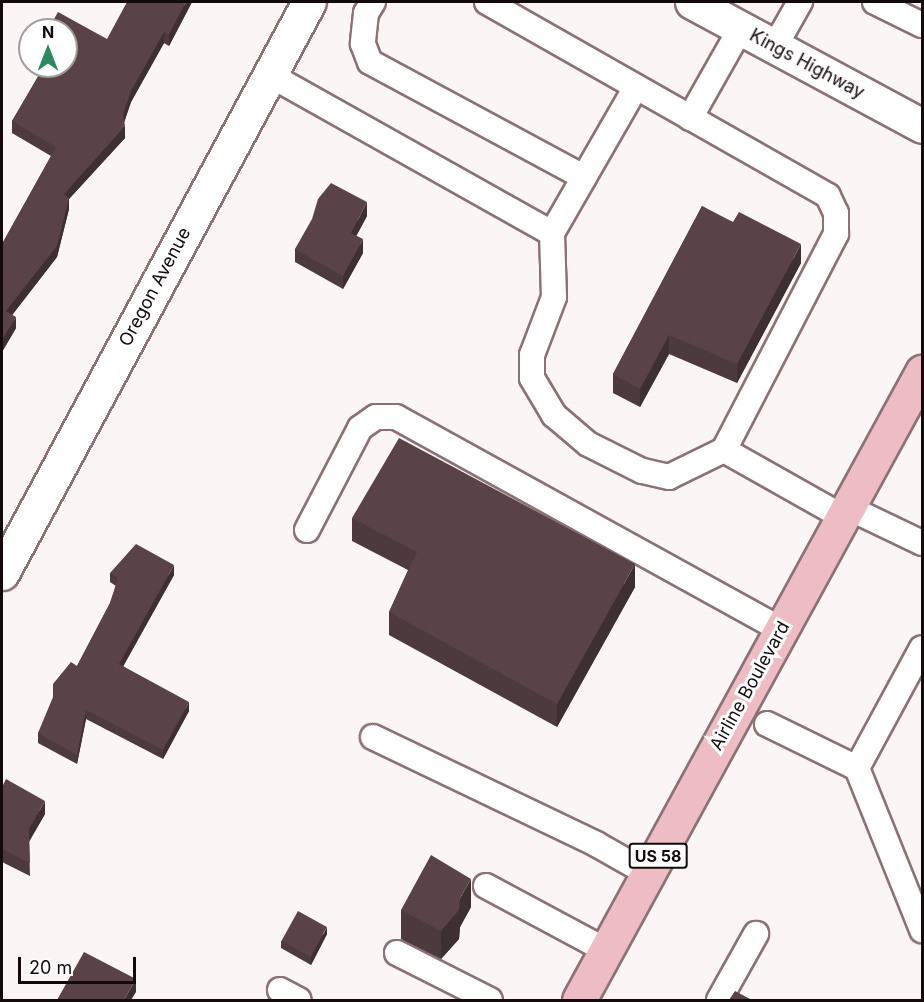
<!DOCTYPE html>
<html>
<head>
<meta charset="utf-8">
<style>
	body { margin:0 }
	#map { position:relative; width:924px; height:1002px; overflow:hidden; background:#fbf5f6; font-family:Inter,sans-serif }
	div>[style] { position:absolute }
	.roads { filter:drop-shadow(2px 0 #8a7275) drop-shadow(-2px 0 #8a7275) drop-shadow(0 2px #8a7275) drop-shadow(0 -2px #8a7275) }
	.lane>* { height:24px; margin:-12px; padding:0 12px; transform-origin:12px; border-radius:12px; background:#fff }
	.street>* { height:33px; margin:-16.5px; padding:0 16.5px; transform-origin:16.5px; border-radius:16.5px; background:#fff }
	.primary>* { height:33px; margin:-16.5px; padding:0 16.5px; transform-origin:16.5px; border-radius:16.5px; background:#eebcc4 }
	.wall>* { inset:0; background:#4d3a3c }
	.shaded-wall>* { inset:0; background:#3e2f31 }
	.building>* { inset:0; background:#594346; transform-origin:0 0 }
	span { translate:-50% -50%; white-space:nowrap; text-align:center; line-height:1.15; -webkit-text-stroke:6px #fff; paint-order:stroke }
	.shield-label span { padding:2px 4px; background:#fff; border:2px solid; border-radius:4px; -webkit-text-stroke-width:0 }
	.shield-label { font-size:16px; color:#130a0b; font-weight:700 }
	.street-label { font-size:18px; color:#130a0b }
	.frame { position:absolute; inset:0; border:3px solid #130a0b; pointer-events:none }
	.north { position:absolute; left:18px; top:18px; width:60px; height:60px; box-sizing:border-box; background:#fff; border:2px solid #a19d9d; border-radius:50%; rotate:0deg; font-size:16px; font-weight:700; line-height:24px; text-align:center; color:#130a0b }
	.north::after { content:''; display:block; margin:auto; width:21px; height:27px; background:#2c885f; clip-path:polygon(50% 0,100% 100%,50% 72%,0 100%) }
	.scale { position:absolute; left:18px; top:957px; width:118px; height:27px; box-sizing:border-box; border:3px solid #130a0b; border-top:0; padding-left:8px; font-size:18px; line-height:21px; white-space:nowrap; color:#130a0b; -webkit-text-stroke:4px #fff; paint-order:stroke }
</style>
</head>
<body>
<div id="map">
	<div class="roads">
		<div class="lane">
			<div style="left:373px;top:2px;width:13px;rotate:122deg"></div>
			<div style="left:366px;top:13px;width:31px;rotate:96deg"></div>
			<div style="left:363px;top:44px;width:19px;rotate:69deg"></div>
			<div style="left:370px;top:62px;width:243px;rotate:28.3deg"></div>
			<div style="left:487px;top:2px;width:392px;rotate:29.6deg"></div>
			<div style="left:828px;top:196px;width:19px;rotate:65deg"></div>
			<div style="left:836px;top:213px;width:21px;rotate:90deg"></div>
			<div style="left:836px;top:234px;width:243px;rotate:117.4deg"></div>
			<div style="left:724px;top:450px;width:61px;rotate:153.9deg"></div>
			<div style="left:669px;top:477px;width:28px;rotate:-167deg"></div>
			<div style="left:642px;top:471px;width:60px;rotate:-153.4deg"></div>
			<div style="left:588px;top:444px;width:45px;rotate:-139.5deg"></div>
			<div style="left:554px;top:415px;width:43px;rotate:-120.7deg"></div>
			<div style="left:532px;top:378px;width:23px;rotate:-90deg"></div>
			<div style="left:532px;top:355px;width:62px;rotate:-69.2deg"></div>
			<div style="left:554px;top:297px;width:64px;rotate:-91.8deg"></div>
			<div style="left:552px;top:233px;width:168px;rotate:-60.1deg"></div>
			<div style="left:875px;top:2px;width:52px;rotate:26.1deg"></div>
			<div style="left:775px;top:46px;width:51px;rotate:-60.4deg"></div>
			<div style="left:270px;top:75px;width:323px;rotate:29.3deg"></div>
			<div style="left:690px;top:118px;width:103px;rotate:-60.5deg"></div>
			<div style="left:724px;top:450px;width:137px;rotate:29.4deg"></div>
			<div style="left:849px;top:508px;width:81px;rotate:25.6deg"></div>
			<div style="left:307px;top:530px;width:115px;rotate:-62.5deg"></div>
			<div style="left:360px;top:428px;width:19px;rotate:-35deg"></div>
			<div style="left:376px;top:417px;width:20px"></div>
			<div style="left:396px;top:417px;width:441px;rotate:28.9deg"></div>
			<div style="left:767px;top:724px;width:100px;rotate:26.1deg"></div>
			<div style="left:857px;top:768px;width:136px;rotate:-61.6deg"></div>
			<div style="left:373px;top:737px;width:247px;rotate:25.6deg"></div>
			<div style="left:596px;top:844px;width:61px;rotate:29.5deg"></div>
			<div style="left:857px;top:768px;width:175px;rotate:68.1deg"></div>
			<div style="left:486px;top:886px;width:137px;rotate:28.2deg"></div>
			<div style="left:397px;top:953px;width:104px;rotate:26.8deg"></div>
			<div style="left:280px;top:990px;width:21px;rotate:28deg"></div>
			<div style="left:719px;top:1000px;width:76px;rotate:-60.7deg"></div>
		</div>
		<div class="street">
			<div style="left:692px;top:2px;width:261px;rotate:28.3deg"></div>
			<div style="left:2px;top:573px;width:648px;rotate:-61.74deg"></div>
		</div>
		<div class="primary">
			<div style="left:579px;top:1000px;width:716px;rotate:-61.36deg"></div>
		</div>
	</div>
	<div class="wall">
		<div style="clip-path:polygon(192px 2px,169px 46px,164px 43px,131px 102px,124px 123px,125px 138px,69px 199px,69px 209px,57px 257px,12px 315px,16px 328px,2px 352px,2px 244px,51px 156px,12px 133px,12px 121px,44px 66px,66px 66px,107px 39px)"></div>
		<div style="clip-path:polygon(702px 206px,801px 263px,737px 383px,669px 354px,640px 407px,613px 393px,613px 374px)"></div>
		<div style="clip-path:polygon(367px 216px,356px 236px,363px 253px,343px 289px,295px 262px,295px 249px)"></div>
		<div style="clip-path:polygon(352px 518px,635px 587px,557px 727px,389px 635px,389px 612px,408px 570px,352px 541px)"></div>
		<div style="clip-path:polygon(110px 573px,174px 575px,123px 666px,189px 711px,163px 759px,86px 719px,77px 764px,38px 743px,38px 733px,77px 666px,110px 603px,116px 586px,110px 582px)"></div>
		<div style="clip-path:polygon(2px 787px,45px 814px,29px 841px,30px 876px,2px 862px)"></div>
		<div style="clip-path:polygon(471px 907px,460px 927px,459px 939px,441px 959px,401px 939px,401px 910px)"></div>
		<div style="clip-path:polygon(327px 934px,311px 965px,281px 948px,281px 941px)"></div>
	</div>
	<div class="shaded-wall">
		<div style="clip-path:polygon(186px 2px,192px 2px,169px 46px,169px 34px)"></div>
		<div style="clip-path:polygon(164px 32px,164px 43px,131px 102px,123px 125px,123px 114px,131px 91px)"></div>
		<div style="clip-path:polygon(125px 126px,125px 138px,69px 199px,69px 209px,57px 257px,6px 323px,6px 311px,64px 194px)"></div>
		<div style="clip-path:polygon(367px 202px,367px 216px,351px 246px,351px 233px)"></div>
		<div style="clip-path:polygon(363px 239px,363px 253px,343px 289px,343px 276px)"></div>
		<div style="clip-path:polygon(801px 244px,801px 263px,737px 383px,737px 364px)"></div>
		<div style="clip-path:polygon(16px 317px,16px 328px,2px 352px,2px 340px)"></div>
		<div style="clip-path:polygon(669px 335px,669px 354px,640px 407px,640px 389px)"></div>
		<div style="clip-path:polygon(635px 564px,635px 587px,557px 727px,557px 704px)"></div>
		<div style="clip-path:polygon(174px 565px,174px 575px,119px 674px,119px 664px)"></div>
		<div style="clip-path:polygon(189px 702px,189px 711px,163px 759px,163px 750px)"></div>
		<div style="clip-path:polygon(86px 710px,86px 719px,77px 764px,77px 755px)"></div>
		<div style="clip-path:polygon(45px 801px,45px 814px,29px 842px,29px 829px)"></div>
		<div style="clip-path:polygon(471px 879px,471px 907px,460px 927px,459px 939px,441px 959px,441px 931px)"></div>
		<div style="clip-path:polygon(327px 927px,327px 934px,311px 965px,311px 958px)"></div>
		<div style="clip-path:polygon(136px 979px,136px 992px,131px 1000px,124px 1000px)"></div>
	</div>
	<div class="building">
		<div style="clip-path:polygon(127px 2px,186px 2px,169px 34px,164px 32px,131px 91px,123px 114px,125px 126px,64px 194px,69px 198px,57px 246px,6px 311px,16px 317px,2px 340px,2px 244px,56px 147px,12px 121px,45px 66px,66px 66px,66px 30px,48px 30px,58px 12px,107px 39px)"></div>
		<div style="clip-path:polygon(331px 183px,367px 202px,351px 233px,363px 239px,343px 276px,295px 249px,312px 219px,318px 199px)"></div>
		<div style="clip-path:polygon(702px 206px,733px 222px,739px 212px,801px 244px,737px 364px,669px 335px,640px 389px,613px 374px)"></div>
		<div style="clip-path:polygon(399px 438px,635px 564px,557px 704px,389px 612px,417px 552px,352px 518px)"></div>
		<div style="clip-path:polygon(136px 544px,174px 565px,119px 664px,189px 702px,163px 750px,86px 710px,77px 755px,38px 733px,53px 697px,53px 684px,71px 662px,77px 666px,110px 603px,118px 578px,110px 573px)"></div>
		<div style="clip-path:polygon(6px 779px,45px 801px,29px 829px,30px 863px,2px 849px,2px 787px)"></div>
		<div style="clip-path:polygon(431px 855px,471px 879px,460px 898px,459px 910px,441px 931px,401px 910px)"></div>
		<div style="left:298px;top:911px;width:33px;height:34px;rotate:29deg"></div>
		<div style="clip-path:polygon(84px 952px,136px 979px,124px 1000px,57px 1000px)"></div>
		<div style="clip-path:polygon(735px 991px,752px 1000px,729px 1000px)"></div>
	</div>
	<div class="shield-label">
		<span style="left:658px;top:856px">US 58</span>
	</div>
	<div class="street-label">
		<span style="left:807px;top:64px;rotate:28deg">Kings Highway</span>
		<span style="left:155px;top:287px;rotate:-62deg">Oregon Avenue</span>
		<span style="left:750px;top:686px;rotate:-61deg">Airline Boulevard</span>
	</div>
	<div class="frame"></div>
	<div class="north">N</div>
	<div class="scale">20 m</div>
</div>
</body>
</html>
